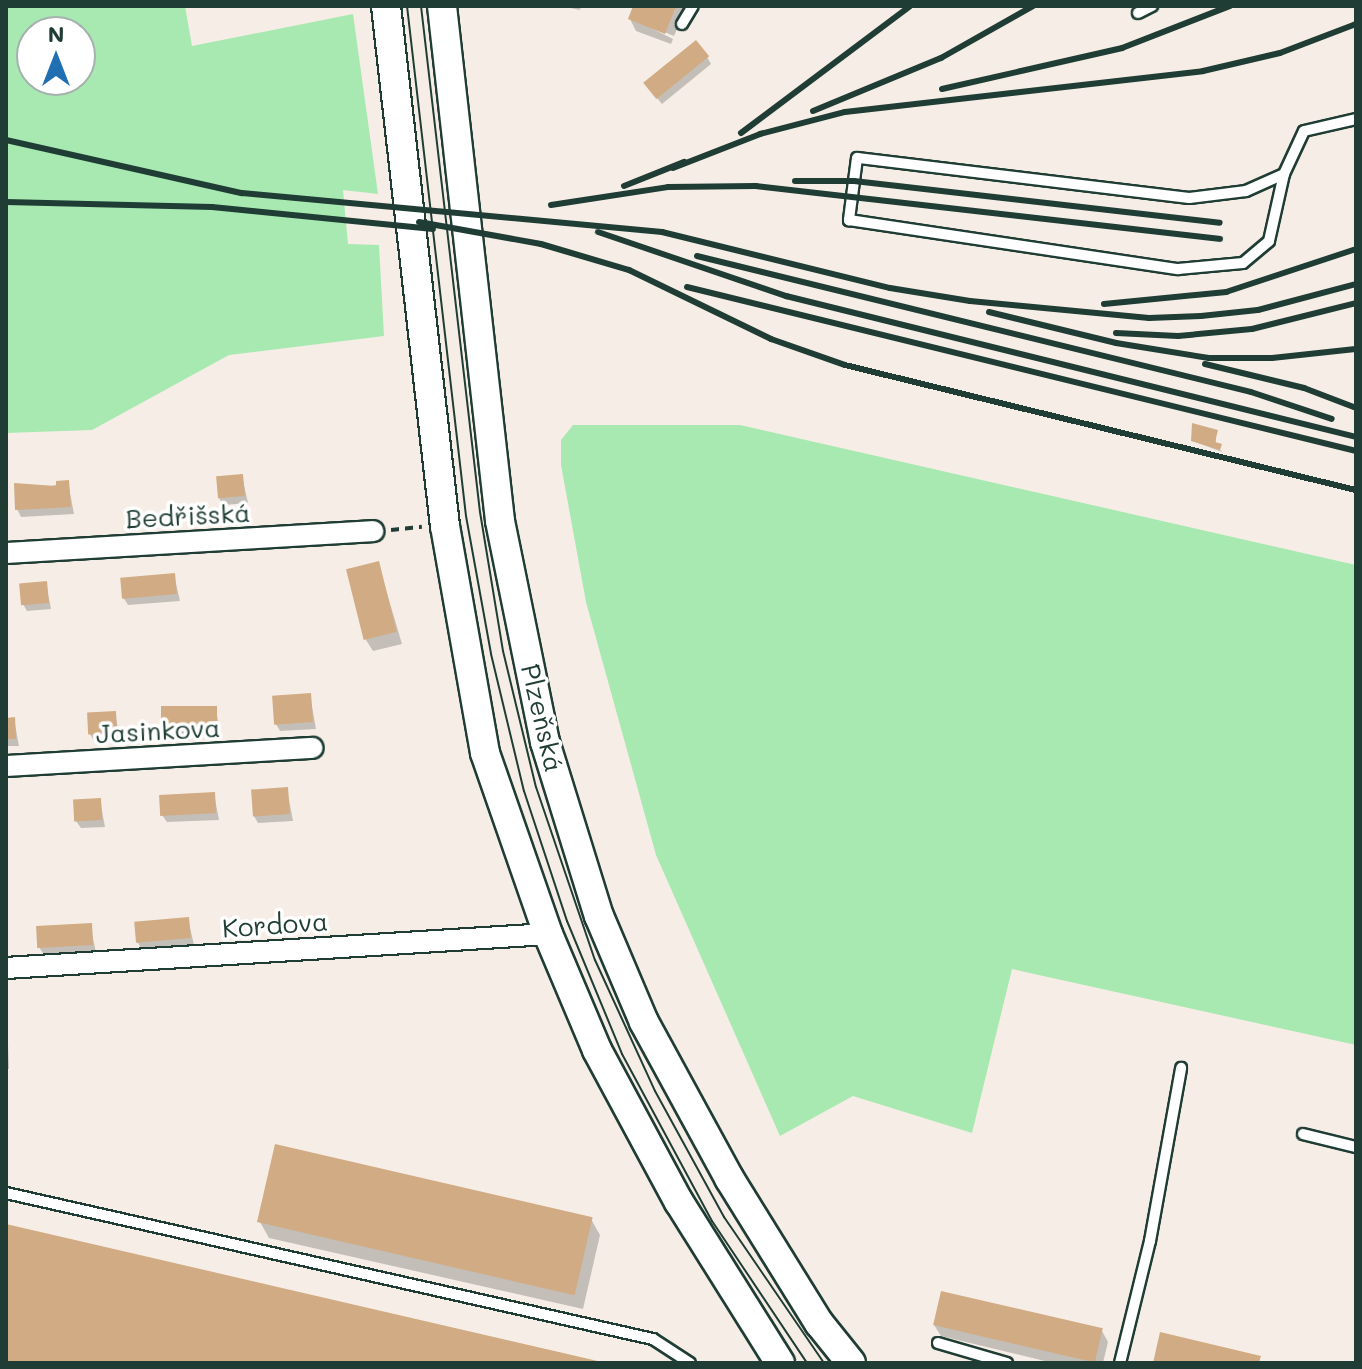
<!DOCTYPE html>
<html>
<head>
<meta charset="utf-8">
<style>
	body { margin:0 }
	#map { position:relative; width:1362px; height:1369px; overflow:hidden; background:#f6eee6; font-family:Mali,sans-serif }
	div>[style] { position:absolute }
	.green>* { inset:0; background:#a8e9b1 }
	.shadow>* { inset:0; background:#0003 }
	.building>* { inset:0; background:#d1ab83; transform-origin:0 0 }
	.path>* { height:4px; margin-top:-2px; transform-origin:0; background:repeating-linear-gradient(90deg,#1f3d34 0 8px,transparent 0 14px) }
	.roads { filter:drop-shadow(2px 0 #1f3d34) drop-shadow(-2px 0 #1f3d34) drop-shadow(0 2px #1f3d34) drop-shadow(0 -2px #1f3d34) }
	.lane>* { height:10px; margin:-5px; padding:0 5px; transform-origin:5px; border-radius:5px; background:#fff }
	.street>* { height:20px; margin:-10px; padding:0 10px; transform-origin:10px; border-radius:10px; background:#fff }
	.secondary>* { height:28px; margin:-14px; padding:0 14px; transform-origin:14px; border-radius:14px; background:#fff }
	.tram>* { height:2px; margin:-1px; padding:0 1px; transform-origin:1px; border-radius:1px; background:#1f3d34 }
	.rail>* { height:6px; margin:-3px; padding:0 3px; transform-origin:3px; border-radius:3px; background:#1f3d34 }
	span { translate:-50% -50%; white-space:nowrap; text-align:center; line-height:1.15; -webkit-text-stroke:7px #fff; paint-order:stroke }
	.street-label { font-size:26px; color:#1f3d34 }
	.frame { position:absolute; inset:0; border:8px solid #1f3d34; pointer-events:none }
	.north { position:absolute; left:16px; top:16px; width:80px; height:80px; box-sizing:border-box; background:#fff; border:2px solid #a5b1ae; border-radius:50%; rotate:0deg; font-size:22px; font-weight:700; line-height:32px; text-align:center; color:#1f3d34 }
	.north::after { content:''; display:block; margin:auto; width:28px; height:36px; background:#1f6fb2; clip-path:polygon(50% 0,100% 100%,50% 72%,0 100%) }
</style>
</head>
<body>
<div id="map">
	<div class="green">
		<div style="clip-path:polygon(evenodd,6px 6px,185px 6px,192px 46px,353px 14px,378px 194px,343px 190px,348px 244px,379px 245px,384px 336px,229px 355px,92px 430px,6px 433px,6px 6px,32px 32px,80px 32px,80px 80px,32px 80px,32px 32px)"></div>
		<div style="clip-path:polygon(573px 425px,740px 425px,1356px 565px,1356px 1045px,1012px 969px,972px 1133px,853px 1096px,780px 1136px,656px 855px,586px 602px,561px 465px,561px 440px)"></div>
	</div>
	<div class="shadow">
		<div style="clip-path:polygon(561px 6px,581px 6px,580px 10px)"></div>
		<div style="clip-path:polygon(635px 6px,687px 6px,674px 36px,637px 21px,673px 39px,671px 44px,636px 31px,630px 19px)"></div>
		<div style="clip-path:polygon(707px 57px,711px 64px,662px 104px,651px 91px)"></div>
		<div style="clip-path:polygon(1216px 432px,1216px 445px,1222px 452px,1193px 441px)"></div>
		<div style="clip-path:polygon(242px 476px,248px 503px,223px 505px,219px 498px)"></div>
		<div style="clip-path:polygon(68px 482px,74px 514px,21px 517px,17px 509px,43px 488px)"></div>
		<div style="clip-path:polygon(378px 563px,402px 644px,373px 651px,366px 640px)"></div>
		<div style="clip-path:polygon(174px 575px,180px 601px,128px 605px,123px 597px)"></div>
		<div style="clip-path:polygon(46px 583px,51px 609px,27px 611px,23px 604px)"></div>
		<div style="clip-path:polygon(310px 695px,316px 729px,280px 731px,276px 724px)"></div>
		<div style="clip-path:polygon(216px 708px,220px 735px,168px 737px,164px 730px)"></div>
		<div style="clip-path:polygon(115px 713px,120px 740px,94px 741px,90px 734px)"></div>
		<div style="clip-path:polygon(14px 719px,19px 746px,6px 746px,6px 720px)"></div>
		<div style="clip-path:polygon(287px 789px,293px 821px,258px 823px,254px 816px)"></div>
		<div style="clip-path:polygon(214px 794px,219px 820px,167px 822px,162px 815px)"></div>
		<div style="clip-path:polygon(100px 800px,105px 827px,81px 828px,76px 821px)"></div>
		<div style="clip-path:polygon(188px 919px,194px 945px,141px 948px,137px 941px)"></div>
		<div style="clip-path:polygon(90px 925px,96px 952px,44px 955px,39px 947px)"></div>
		<div style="clip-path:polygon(6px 994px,9px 1069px,6px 1069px)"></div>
		<div style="clip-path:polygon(591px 1219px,600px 1235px,583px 1309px,269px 1238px,260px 1222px)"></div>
		<div style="clip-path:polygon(934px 1325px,1102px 1331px,1108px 1342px,1103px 1363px,1053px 1363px,941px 1336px)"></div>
	</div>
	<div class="building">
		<div style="clip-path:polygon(633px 6px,676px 6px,665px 34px,628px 19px)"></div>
		<div style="left:696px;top:40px;width:21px;height:68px;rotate:51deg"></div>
		<div style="clip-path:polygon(1192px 423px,1218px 430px,1215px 442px,1222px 444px,1220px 450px,1191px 441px)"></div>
		<div style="left:243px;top:474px;width:22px;height:27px;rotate:85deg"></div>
		<div style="clip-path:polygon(69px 480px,71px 507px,15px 510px,14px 483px,56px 486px,56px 481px)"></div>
		<div style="left:379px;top:561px;width:73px;height:34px;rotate:76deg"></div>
		<div style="left:175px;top:573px;width:21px;height:55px;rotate:85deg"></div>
		<div style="left:47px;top:581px;width:22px;height:28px;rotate:85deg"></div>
		<div style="left:311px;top:693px;width:29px;height:39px;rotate:86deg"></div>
		<div style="left:217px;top:706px;width:22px;height:56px;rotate:90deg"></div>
		<div style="left:116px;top:711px;width:22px;height:29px;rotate:87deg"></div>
		<div style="clip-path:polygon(15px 717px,16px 739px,6px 739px,6px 718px)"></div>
		<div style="left:288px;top:787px;width:27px;height:37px;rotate:86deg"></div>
		<div style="left:215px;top:792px;width:21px;height:56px;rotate:87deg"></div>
		<div style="left:101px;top:798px;width:22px;height:28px;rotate:87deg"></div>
		<div style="left:189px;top:917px;width:21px;height:55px;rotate:85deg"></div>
		<div style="left:92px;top:923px;width:22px;height:56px;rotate:87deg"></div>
		<div style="left:275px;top:1144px;width:326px;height:80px;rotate:13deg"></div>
		<div style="clip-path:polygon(6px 1224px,602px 1362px,602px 1363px,6px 1363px)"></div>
		<div style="left:941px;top:1291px;width:166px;height:35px;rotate:13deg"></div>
		<div style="clip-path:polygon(1160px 1332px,1261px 1356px,1259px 1363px,1153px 1363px)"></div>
	</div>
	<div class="path">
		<div style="left:391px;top:530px;width:31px;rotate:-6deg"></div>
	</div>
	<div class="roads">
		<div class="lane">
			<div style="left:1138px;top:13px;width:16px;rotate:-27deg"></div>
			<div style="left:682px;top:24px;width:21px;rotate:-59deg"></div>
			<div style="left:1284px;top:174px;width:42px;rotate:155.9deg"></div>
			<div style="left:1246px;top:191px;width:57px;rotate:173deg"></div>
			<div style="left:1189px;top:198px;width:334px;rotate:-173.1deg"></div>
			<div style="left:857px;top:158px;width:63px;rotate:97.4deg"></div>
			<div style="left:849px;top:220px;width:333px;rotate:8.5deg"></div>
			<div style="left:1178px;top:269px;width:65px;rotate:-5.3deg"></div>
			<div style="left:1243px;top:263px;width:34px;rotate:-40deg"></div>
			<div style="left:1269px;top:241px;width:69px;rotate:-77.4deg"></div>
			<div style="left:1284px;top:174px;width:47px;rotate:-65.1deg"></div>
			<div style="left:1304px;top:131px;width:53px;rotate:-13deg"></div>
			<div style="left:1303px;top:1134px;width:55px;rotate:13.8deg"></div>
			<div style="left:6px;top:1193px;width:663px;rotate:12.72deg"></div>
			<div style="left:653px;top:1339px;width:44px;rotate:33deg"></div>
			<div style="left:938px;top:1343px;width:72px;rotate:16.2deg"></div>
			<div style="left:1120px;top:1363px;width:126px;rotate:-76.2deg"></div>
			<div style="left:1150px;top:1241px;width:176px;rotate:-79.8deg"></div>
		</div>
		<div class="street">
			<div style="left:6px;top:553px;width:368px;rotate:-3.4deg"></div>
			<div style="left:6px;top:766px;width:307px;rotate:-3.4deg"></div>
			<div style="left:6px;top:968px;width:543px;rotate:-3.59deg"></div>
		</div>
		<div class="secondary">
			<div style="left:386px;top:6px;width:523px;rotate:83.53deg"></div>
			<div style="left:445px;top:526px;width:230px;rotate:80deg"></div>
			<div style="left:485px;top:753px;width:192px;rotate:70.8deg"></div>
			<div style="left:548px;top:934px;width:126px;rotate:67.1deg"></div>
			<div style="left:597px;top:1050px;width:173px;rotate:61.7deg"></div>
			<div style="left:679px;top:1202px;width:190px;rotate:57.9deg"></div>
			<div style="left:442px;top:6px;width:518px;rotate:83.57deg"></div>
			<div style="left:500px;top:521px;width:226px;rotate:78.5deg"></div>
			<div style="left:545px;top:742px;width:182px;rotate:72.8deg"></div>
			<div style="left:599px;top:916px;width:115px;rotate:67deg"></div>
			<div style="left:644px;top:1022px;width:178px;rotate:61.4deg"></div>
			<div style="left:729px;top:1178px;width:171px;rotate:58.2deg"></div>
			<div style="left:819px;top:1323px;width:51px;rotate:51.3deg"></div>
		</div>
	</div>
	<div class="tram">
		<div style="left:407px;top:6px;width:513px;rotate:83.4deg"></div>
		<div style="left:466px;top:516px;width:140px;rotate:79.7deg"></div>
		<div style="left:491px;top:654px;width:141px;rotate:76.5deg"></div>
		<div style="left:524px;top:791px;width:137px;rotate:71.7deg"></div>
		<div style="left:567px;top:921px;width:144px;rotate:67.5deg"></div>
		<div style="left:622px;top:1054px;width:190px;rotate:61.7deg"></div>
		<div style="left:712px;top:1221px;width:171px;rotate:56.2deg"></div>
		<div style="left:421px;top:6px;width:509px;rotate:83.35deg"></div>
		<div style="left:480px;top:512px;width:141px;rotate:80.6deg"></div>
		<div style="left:503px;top:651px;width:140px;rotate:76.4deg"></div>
		<div style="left:536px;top:787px;width:183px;rotate:71.2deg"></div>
		<div style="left:595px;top:960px;width:144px;rotate:65.4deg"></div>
		<div style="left:655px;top:1091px;width:144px;rotate:61.3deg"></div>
		<div style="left:724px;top:1217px;width:177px;rotate:55.6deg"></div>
	</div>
	<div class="rail">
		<div style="left:942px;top:89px;width:185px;rotate:-12.8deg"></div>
		<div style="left:1122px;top:48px;width:116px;rotate:-21.3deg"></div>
		<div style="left:813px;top:111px;width:139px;rotate:-22.5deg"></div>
		<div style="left:941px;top:58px;width:106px;rotate:-29.5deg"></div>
		<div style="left:741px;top:133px;width:211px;rotate:-36.9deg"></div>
		<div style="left:6px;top:140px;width:242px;rotate:12.7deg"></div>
		<div style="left:242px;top:193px;width:422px;rotate:5.3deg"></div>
		<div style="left:662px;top:232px;width:235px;rotate:13.8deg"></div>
		<div style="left:890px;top:288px;width:81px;rotate:9.2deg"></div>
		<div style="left:970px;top:301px;width:180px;rotate:5.4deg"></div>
		<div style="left:1149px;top:318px;width:52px;rotate:-2.2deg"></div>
		<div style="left:1201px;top:316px;width:57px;rotate:-6deg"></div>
		<div style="left:1258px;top:310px;width:101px;rotate:-14.9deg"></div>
		<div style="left:673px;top:168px;width:93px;rotate:-21.3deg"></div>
		<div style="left:760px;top:134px;width:88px;rotate:-14.5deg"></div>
		<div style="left:845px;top:112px;width:360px;rotate:-6.5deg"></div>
		<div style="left:1203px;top:71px;width:79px;rotate:-13.2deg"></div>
		<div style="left:1280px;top:53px;width:81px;rotate:-20.9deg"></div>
		<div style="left:795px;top:181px;width:59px"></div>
		<div style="left:854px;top:181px;width:368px;rotate:6.5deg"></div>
		<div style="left:624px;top:186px;width:65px;rotate:-21.8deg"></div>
		<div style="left:6px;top:202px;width:206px;rotate:1.4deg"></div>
		<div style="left:212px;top:207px;width:222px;rotate:5.7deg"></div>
		<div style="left:551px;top:205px;width:118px;rotate:-8.7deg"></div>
		<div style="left:668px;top:187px;width:88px;rotate:-0.7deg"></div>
		<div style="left:756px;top:186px;width:467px;rotate:6.5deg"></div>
		<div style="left:419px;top:222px;width:124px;rotate:10.2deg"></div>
		<div style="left:541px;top:244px;width:92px;rotate:16.5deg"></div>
		<div style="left:629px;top:270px;width:158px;rotate:25.9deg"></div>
		<div style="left:771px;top:339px;width:78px;rotate:19.4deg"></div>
		<div style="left:845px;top:365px;width:526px;rotate:13.75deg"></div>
		<div style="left:598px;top:232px;width:199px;rotate:18.8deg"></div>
		<div style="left:786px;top:296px;width:587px;rotate:13.89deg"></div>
		<div style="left:697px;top:256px;width:570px;rotate:13.79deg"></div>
		<div style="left:1251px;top:392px;width:85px;rotate:18.4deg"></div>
		<div style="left:687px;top:287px;width:689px;rotate:13.77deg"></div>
		<div style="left:1104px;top:304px;width:123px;rotate:-5.6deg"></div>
		<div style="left:1226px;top:292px;width:137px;rotate:-18.3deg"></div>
		<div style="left:989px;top:312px;width:131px;rotate:13.7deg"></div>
		<div style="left:1116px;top:343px;width:94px;rotate:9.2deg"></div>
		<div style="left:1209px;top:358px;width:63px"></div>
		<div style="left:1272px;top:358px;width:84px;rotate:-6.1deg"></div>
		<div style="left:1116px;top:333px;width:62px;rotate:2.8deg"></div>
		<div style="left:1178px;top:336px;width:74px;rotate:-5.4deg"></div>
		<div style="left:1252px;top:329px;width:107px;rotate:-14deg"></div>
		<div style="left:1205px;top:364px;width:102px;rotate:13.6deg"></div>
		<div style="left:1304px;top:388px;width:56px;rotate:21deg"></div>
	</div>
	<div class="street-label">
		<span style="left:188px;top:516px;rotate:-3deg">Bedřišská</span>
		<span style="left:542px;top:718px;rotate:77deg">Plzeňská</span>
		<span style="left:158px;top:731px;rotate:-3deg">Jasinkova</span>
		<span style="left:275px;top:925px;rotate:-4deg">Kordova</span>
	</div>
	<div class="frame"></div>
	<div class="north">N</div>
</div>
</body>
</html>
